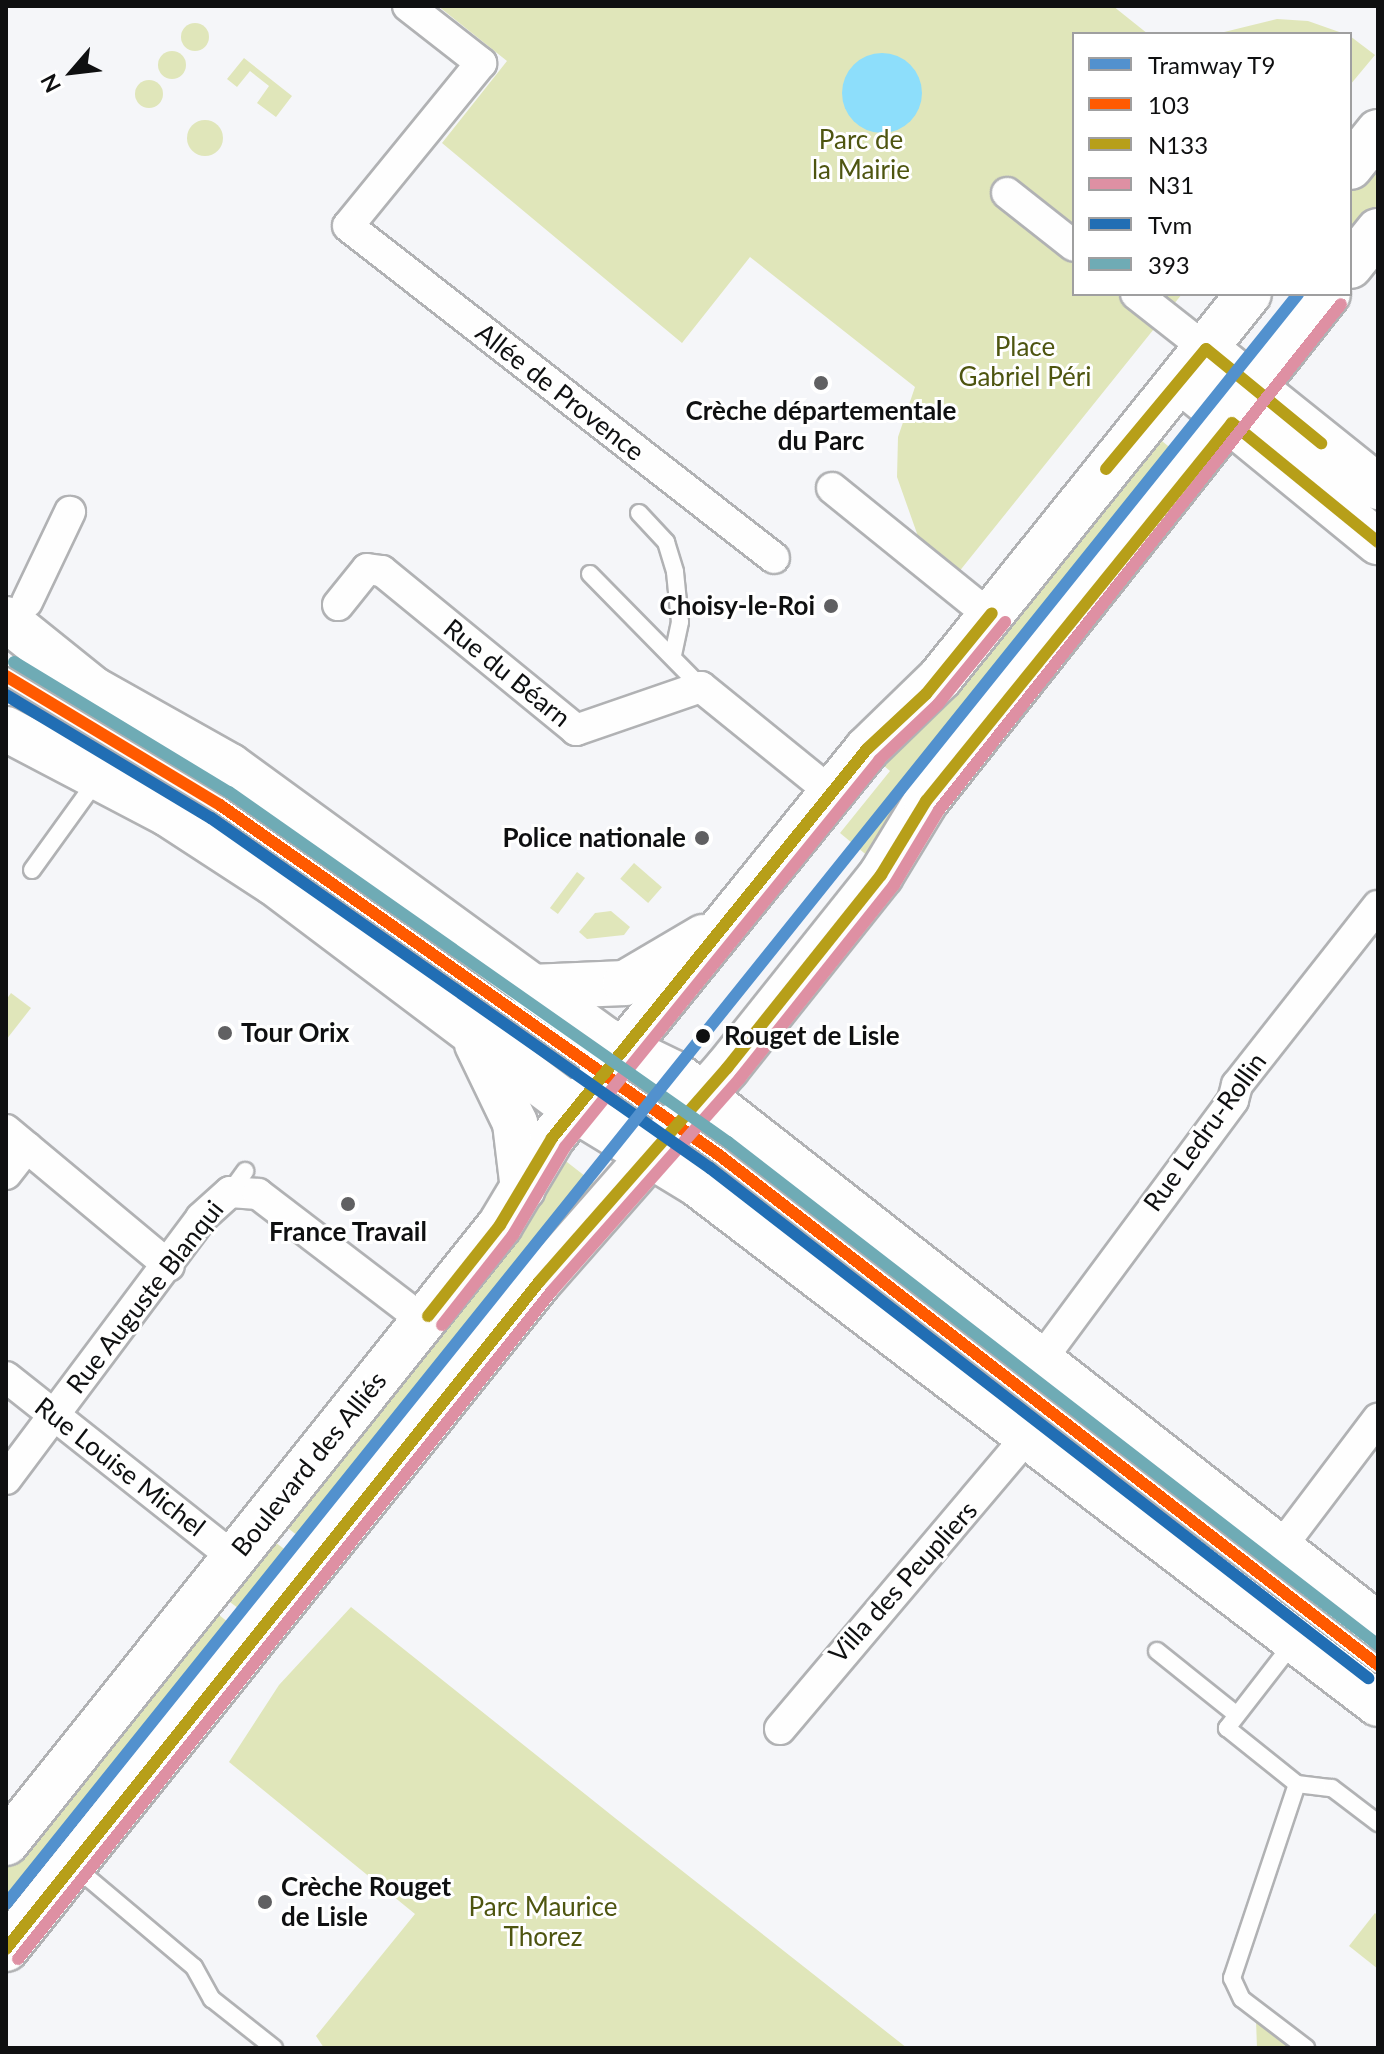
<!DOCTYPE html>
<html>
<head>
<meta charset="utf-8">
<style>
	body { margin:0 }
	#map { position:relative; width:1384px; height:2054px; overflow:hidden; background:#f5f6f9; font-family:Lato,sans-serif }
	div>[style] { position:absolute }
	.green>* { inset:0; background:#e0e6ba; transform-origin:0 0 }
	.round { border-radius:50% }
	.water>* { inset:0; background:#8ddefb }
	.roads { filter:drop-shadow(2px 0 #b1b2b4) drop-shadow(-2px 0 #b1b2b4) drop-shadow(0 2px #b1b2b4) drop-shadow(0 -2px #b1b2b4) }
	.lane>* { height:16px; margin:-8px; padding:0 8px; transform-origin:8px; border-radius:8px; background:#fefefe }
	.street>* { height:30px; margin:-15px; padding:0 15px; transform-origin:15px; border-radius:15px; background:#fefefe }
	.primary>* { height:44px; margin:-22px; padding:0 22px; transform-origin:22px; border-radius:22px; background:#fefefe }
	.bus-1>* { height:12px; margin:-6px; padding:0 6px; transform-origin:6px; border-radius:6px; background:#ff5a00 }
	.bus-2>* { height:12px; margin:-6px; padding:0 6px; transform-origin:6px; border-radius:6px; background:#b79f19 }
	.bus-3>* { height:12px; margin:-6px; padding:0 6px; transform-origin:6px; border-radius:6px; background:#de90a3 }
	.bus-4>* { height:12px; margin:-6px; padding:0 6px; transform-origin:6px; border-radius:6px; background:#216eb4 }
	.bus-5>* { height:12px; margin:-6px; padding:0 6px; transform-origin:6px; border-radius:6px; background:#6fabb5 }
	.tram-1>* { height:12px; margin:-6px; padding:0 6px; transform-origin:6px; border-radius:6px; background:#5291ce }
	.dots>* { width:22px; height:22px; translate:-50% -50%; box-sizing:border-box; border:4px solid #fff; border-radius:50% }
	span { translate:-50% -50%; white-space:nowrap; text-align:center; line-height:1.15; -webkit-text-stroke:6px #fff; paint-order:stroke }
	.park-label { font-size:26px; color:#4e5510 }
	.street-label { font-size:26px; color:#0f1011 }
	.poi-label { font-size:26px; color:#0f1011; font-weight:700 }
	.right { translate:-100% -50%; text-align:right }
	.left { translate:0 -50%; text-align:left }
	.stop-label { font-size:26px; color:#0f1011; font-weight:700 }
	.frame { position:absolute; inset:0; border:8px solid #0f1011; pointer-events:none }
	.legend { position:absolute; left:1072px; top:32px; width:280px; height:264px; box-sizing:border-box; background:#fff; border:2px solid #9f9fa0; margin:0; padding:10px 14px; list-style:none; font-size:24px; color:#0f1011 }
	.legend li { display:flex; align-items:center; gap:16px; height:40px }
	.legend b { width:40px; border:2px solid #9f9fa0 }
	.north { position:absolute; left:32px; top:32px; width:80px; height:80px; -webkit-text-stroke:6px #fff; paint-order:stroke; rotate:242deg; font-size:22px; font-weight:700; line-height:32px; text-align:center; color:#0f1011 }
	.north::after { content:''; display:block; margin:auto; width:28px; height:36px; background:#0f1011; clip-path:polygon(50% 0,100% 100%,50% 72%,0 100%) }
</style>
</head>
<body>
<div id="map">
	<div class="green">
		<div style="clip-path:polygon(438px 6px,1113px 6px,1148px 34px,1074px 34px,1074px 294px,1182px 294px,954px 578px,920px 542px,897px 477px,898px 437px,915px 387px,750px 257px,682px 343px,442px 143px,507px 61px)"></div>
		<div style="clip-path:polygon(1277px 19px,1308px 21px,1345px 34px,1216px 34px)"></div>
		<div class="round" style="left:181px;top:23px;width:28px;height:28px"></div>
		<div style="clip-path:polygon(1350px 36px,1375px 55px,1350px 85px)"></div>
		<div class="round" style="left:158px;top:51px;width:28px;height:28px"></div>
		<div style="clip-path:polygon(244px 58px,292px 96px,276px 117px,257px 103px,269px 86px,250px 71px,237px 87px,227px 79px)"></div>
		<div class="round" style="left:135px;top:80px;width:28px;height:28px"></div>
		<div class="round" style="left:187px;top:120px;width:36px;height:36px"></div>
		<div style="clip-path:polygon(1378px 152px,1378px 217px,1350px 252px,1350px 186px)"></div>
		<div style="clip-path:polygon(1152px 433px,1183px 458px,875px 862px,840px 833px,890px 771px,876px 759px)"></div>
		<div style="clip-path:polygon(104px 714px,226px 779px,295px 838px,112px 730px)"></div>
		<div style="left:634px;top:863px;width:37px;height:21px;rotate:41deg"></div>
		<div style="left:577px;top:872px;width:10px;height:45px;rotate:37deg"></div>
		<div style="clip-path:polygon(611px 911px,630px 927px,624px 935px,587px 939px,579px 932px,595px 913px)"></div>
		<div style="clip-path:polygon(11px 993px,31px 1008px,6px 1040px,6px 1000px)"></div>
		<div style="clip-path:polygon(558px 1155px,599px 1187px,311px 1546px,280px 1522px)"></div>
		<div style="left:267px;top:1536px;width:41px;height:75px;rotate:37deg"></div>
		<div style="clip-path:polygon(351px 1607px,615px 1818px,907px 2048px,324px 2048px,316px 2036px,415px 1914px,229px 1762px,279px 1685px)"></div>
		<div style="clip-path:polygon(210px 1608px,242px 1633px,6px 1928px,6px 1862px)"></div>
		<div style="clip-path:polygon(1375px 1913px,1378px 1916px,1378px 1969px,1349px 1946px)"></div>
		<div style="clip-path:polygon(1256px 2020px,1292px 2048px,1257px 2048px)"></div>
	</div>
	<div class="water">
		<div class="round" style="left:842px;top:53px;width:80px;height:80px"></div>
	</div>
	<div class="roads">
		<div class="lane">
			<div style="left:639px;top:513px;width:40px;rotate:47deg"></div>
			<div style="left:666px;top:542px;width:31px;rotate:73deg"></div>
			<div style="left:675px;top:572px;width:50px;rotate:84.3deg"></div>
			<div style="left:680px;top:622px;width:34px;rotate:102deg"></div>
			<div style="left:590px;top:574px;width:158px;rotate:45.5deg"></div>
			<div style="left:6px;top:676px;width:250px;rotate:31.1deg"></div>
			<div style="left:220px;top:805px;width:610px;rotate:35.05deg"></div>
			<div style="left:719px;top:1155px;width:833px;rotate:37.74deg"></div>
			<div style="left:32px;top:870px;width:111px;rotate:-54.2deg"></div>
			<div style="left:230px;top:1192px;width:26px;rotate:-54deg"></div>
			<div style="left:1293px;top:1643px;width:108px;rotate:127.8deg"></div>
			<div style="left:1227px;top:1728px;width:90px;rotate:38.7deg"></div>
			<div style="left:1297px;top:1784px;width:205px;rotate:108.5deg"></div>
			<div style="left:1232px;top:1978px;width:23px;rotate:65deg"></div>
			<div style="left:1242px;top:1999px;width:81px;rotate:37.4deg"></div>
			<div style="left:1157px;top:1651px;width:102px;rotate:38.7deg"></div>
			<div style="left:1297px;top:1784px;width:35px;rotate:7deg"></div>
			<div style="left:1332px;top:1788px;width:58px;rotate:37.3deg"></div>
			<div style="left:74px;top:1866px;width:157px;rotate:40.1deg"></div>
			<div style="left:194px;top:1967px;width:37px;rotate:61deg"></div>
			<div style="left:212px;top:1999px;width:79px;rotate:38.3deg"></div>
		</div>
		<div class="street">
			<div style="left:408px;top:6px;width:93px;rotate:38deg"></div>
			<div style="left:481px;top:63px;width:210px;rotate:129.2deg"></div>
			<div style="left:348px;top:226px;width:540px;rotate:37.93deg"></div>
			<div style="left:1007px;top:193px;width:85px;rotate:38.3deg"></div>
			<div style="left:1136px;top:294px;width:89px;rotate:38.2deg"></div>
			<div style="left:832px;top:488px;width:203px;rotate:39deg"></div>
			<div style="left:27px;top:602px;width:100px;rotate:-64.5deg"></div>
			<div style="left:338px;top:605px;width:46px;rotate:-51.1deg"></div>
			<div style="left:367px;top:569px;width:15px;rotate:8deg"></div>
			<div style="left:382px;top:571px;width:251px;rotate:39.3deg"></div>
			<div style="left:576px;top:730px;width:132px;rotate:-19deg"></div>
			<div style="left:701px;top:687px;width:169px;rotate:39deg"></div>
			<div style="left:6px;top:1130px;width:212px;rotate:39.8deg"></div>
			<div style="left:6px;top:1174px;width:34px;rotate:-52deg"></div>
			<div style="left:1038px;top:1364px;width:328px;rotate:-53.5deg"></div>
			<div style="left:1233px;top:1100px;width:16px;rotate:-75deg"></div>
			<div style="left:1237px;top:1085px;width:228px;rotate:-51.8deg"></div>
			<div style="left:6px;top:1377px;width:291px;rotate:38.4deg"></div>
			<div style="left:6px;top:1479px;width:326px;rotate:-53.2deg"></div>
			<div style="left:201px;top:1218px;width:39px;rotate:-42deg"></div>
			<div style="left:230px;top:1192px;width:28px;rotate:4deg"></div>
			<div style="left:258px;top:1194px;width:209px;rotate:37.4deg"></div>
			<div style="left:1278px;top:1551px;width:166px;rotate:-52.9deg"></div>
			<div style="left:780px;top:1729px;width:384px;rotate:-49.8deg"></div>
		</div>
		<div class="primary">
			<div style="left:1350px;top:167px;width:45px;rotate:-51.3deg"></div>
			<div style="left:1350px;top:266px;width:45px;rotate:-51.3deg"></div>
			<div style="left:1206px;top:349px;width:221px;rotate:38.7deg"></div>
			<div style="left:1180px;top:380px;width:256px;rotate:39.3deg"></div>
			<div style="left:6px;top:619px;width:112px;rotate:38.8deg"></div>
			<div style="left:93px;top:689px;width:157px;rotate:29.3deg"></div>
			<div style="left:230px;top:766px;width:465px;rotate:36.1deg"></div>
			<div style="left:606px;top:1040px;width:76px;rotate:25.9deg"></div>
			<div style="left:674px;top:1073px;width:895px;rotate:38.1deg"></div>
			<div style="left:6px;top:729px;width:183px;rotate:27.7deg"></div>
			<div style="left:168px;top:814px;width:126px;rotate:33.1deg"></div>
			<div style="left:274px;top:883px;width:379px;rotate:37deg"></div>
			<div style="left:577px;top:1111px;width:140px;rotate:31.3deg"></div>
			<div style="left:697px;top:1184px;width:857px;rotate:37.36deg"></div>
			<div style="left:531px;top:987px;width:94px;rotate:-2.4deg"></div>
			<div style="left:625px;top:983px;width:91px;rotate:-30.5deg"></div>
			<div style="left:477px;top:1044px;width:88px;rotate:64.3deg"></div>
			<div style="left:515px;top:1123px;width:66px;rotate:83.1deg"></div>
			<div style="left:6px;top:1843px;width:791px;rotate:-51.36deg"></div>
			<div style="left:500px;top:1225px;width:101px;rotate:-59.1deg"></div>
			<div style="left:552px;top:1138px;width:501px;rotate:-51deg"></div>
			<div style="left:867px;top:749px;width:102px;rotate:-44.2deg"></div>
			<div style="left:940px;top:678px;width:493px;rotate:-51.2deg"></div>
			<div style="left:6px;top:1949px;width:854px;rotate:-51.37deg"></div>
			<div style="left:539px;top:1282px;width:285px;rotate:-48.7deg"></div>
			<div style="left:727px;top:1068px;width:247px;rotate:-51.4deg"></div>
			<div style="left:881px;top:875px;width:87px;rotate:-58.7deg"></div>
			<div style="left:926px;top:801px;width:647px;rotate:-51.59deg"></div>
		</div>
	</div>
	<div class="bus-1">
		<div style="left:6px;top:676px;width:250px;rotate:31.1deg"></div>
		<div style="left:220px;top:805px;width:610px;rotate:35.05deg"></div>
		<div style="left:719px;top:1155px;width:833px;rotate:37.74deg"></div>
	</div>
	<div class="bus-2">
		<div style="left:1106px;top:469px;width:156px;rotate:-50.2deg"></div>
		<div style="left:1206px;top:349px;width:149px;rotate:39.3deg"></div>
		<div style="left:428px;top:1316px;width:116px;rotate:-51.6deg"></div>
		<div style="left:500px;top:1225px;width:101px;rotate:-59.1deg"></div>
		<div style="left:552px;top:1138px;width:501px;rotate:-51deg"></div>
		<div style="left:867px;top:749px;width:81px;rotate:-43deg"></div>
		<div style="left:926px;top:694px;width:104px;rotate:-50.8deg"></div>
		<div style="left:6px;top:1949px;width:854px;rotate:-51.37deg"></div>
		<div style="left:539px;top:1282px;width:285px;rotate:-48.7deg"></div>
		<div style="left:727px;top:1068px;width:247px;rotate:-51.4deg"></div>
		<div style="left:881px;top:875px;width:87px;rotate:-58.7deg"></div>
		<div style="left:926px;top:801px;width:486px;rotate:-51deg"></div>
		<div style="left:1232px;top:423px;width:188px;rotate:39.2deg"></div>
	</div>
	<div class="bus-3">
		<div style="left:442px;top:1325px;width:115px;rotate:-51.7deg"></div>
		<div style="left:513px;top:1235px;width:102px;rotate:-59.4deg"></div>
		<div style="left:565px;top:1147px;width:498px;rotate:-50.9deg"></div>
		<div style="left:879px;top:760px;width:81px;rotate:-43.5deg"></div>
		<div style="left:938px;top:704px;width:106px;rotate:-50.7deg"></div>
		<div style="left:18px;top:1959px;width:854px;rotate:-51.37deg"></div>
		<div style="left:551px;top:1292px;width:286px;rotate:-48.5deg"></div>
		<div style="left:740px;top:1078px;width:247px;rotate:-51.4deg"></div>
		<div style="left:894px;top:885px;width:87px;rotate:-59deg"></div>
		<div style="left:939px;top:810px;width:646px;rotate:-51.53deg"></div>
	</div>
	<div class="bus-4">
		<div style="left:6px;top:695px;width:239px;rotate:31deg"></div>
		<div style="left:211px;top:818px;width:610px;rotate:35.05deg"></div>
		<div style="left:710px;top:1168px;width:833px;rotate:37.78deg"></div>
	</div>
	<div class="bus-5">
		<div style="left:14px;top:662px;width:251px;rotate:31.2deg"></div>
		<div style="left:229px;top:792px;width:610px;rotate:35.05deg"></div>
		<div style="left:728px;top:1142px;width:822px;rotate:37.73deg"></div>
	</div>
	<div class="tram-1">
		<div style="left:6px;top:1904px;width:2064px;rotate:-51.25deg"></div>
	</div>
	<div class="dots">
		<div style="left:821px;top:383px;background:#606062"></div>
		<div style="left:831px;top:606px;background:#606062"></div>
		<div style="left:702px;top:838px;background:#606062"></div>
		<div style="left:225px;top:1033px;background:#606062"></div>
		<div style="left:703px;top:1036px;background:#0f1011"></div>
		<div style="left:348px;top:1204px;background:#606062"></div>
		<div style="left:265px;top:1902px;background:#606062"></div>
	</div>
	<div class="park-label">
		<span style="left:861px;top:155px">Parc de<br>la Mairie</span>
		<span style="left:1025px;top:362px">Place<br>Gabriel Péri</span>
		<span style="left:543px;top:1922px">Parc Maurice<br>Thorez</span>
	</div>
	<div class="street-label">
		<span style="left:560px;top:392px;rotate:38deg">Allée de Provence</span>
		<span style="left:507px;top:673px;rotate:39deg">Rue du Béarn</span>
		<span style="left:1205px;top:1132px;rotate:-54deg">Rue Ledru-Rollin</span>
		<span style="left:145px;top:1297px;rotate:-52deg">Rue Auguste Blanqui</span>
		<span style="left:309px;top:1464px;rotate:-51deg">Boulevard des Alliés</span>
		<span style="left:120px;top:1467px;rotate:38deg">Rue Louise Michel</span>
		<span style="left:903px;top:1582px;rotate:-48deg">Villa des Peupliers</span>
	</div>
	<div class="poi-label">
		<span style="left:821px;top:426px">Crèche départementale<br>du Parc</span>
		<span class="right" style="left:815px;top:606px">Choisy-le-Roi</span>
		<span class="right" style="left:686px;top:838px">Police nationale</span>
		<span class="left" style="left:241px;top:1033px">Tour Orix</span>
		<span style="left:348px;top:1232px">France Travail</span>
		<span class="left" style="left:281px;top:1902px">Crèche Rouget<br>de Lisle</span>
	</div>
	<div class="stop-label">
		<span class="left" style="left:724px;top:1036px">Rouget de Lisle</span>
	</div>
	<div class="frame"></div>
	<ul class="legend">
	<li><b style="height:10px;background:#5291ce"></b>Tramway T9</li>
	<li><b style="height:10px;background:#ff5a00"></b>103</li>
	<li><b style="height:10px;background:#b79f19"></b>N133</li>
	<li><b style="height:10px;background:#de90a3"></b>N31</li>
	<li><b style="height:10px;background:#216eb4"></b>Tvm</li>
	<li><b style="height:10px;background:#6fabb5"></b>393</li>
	</ul>
	<div class="north">N</div>
</div>
</body>
</html>
